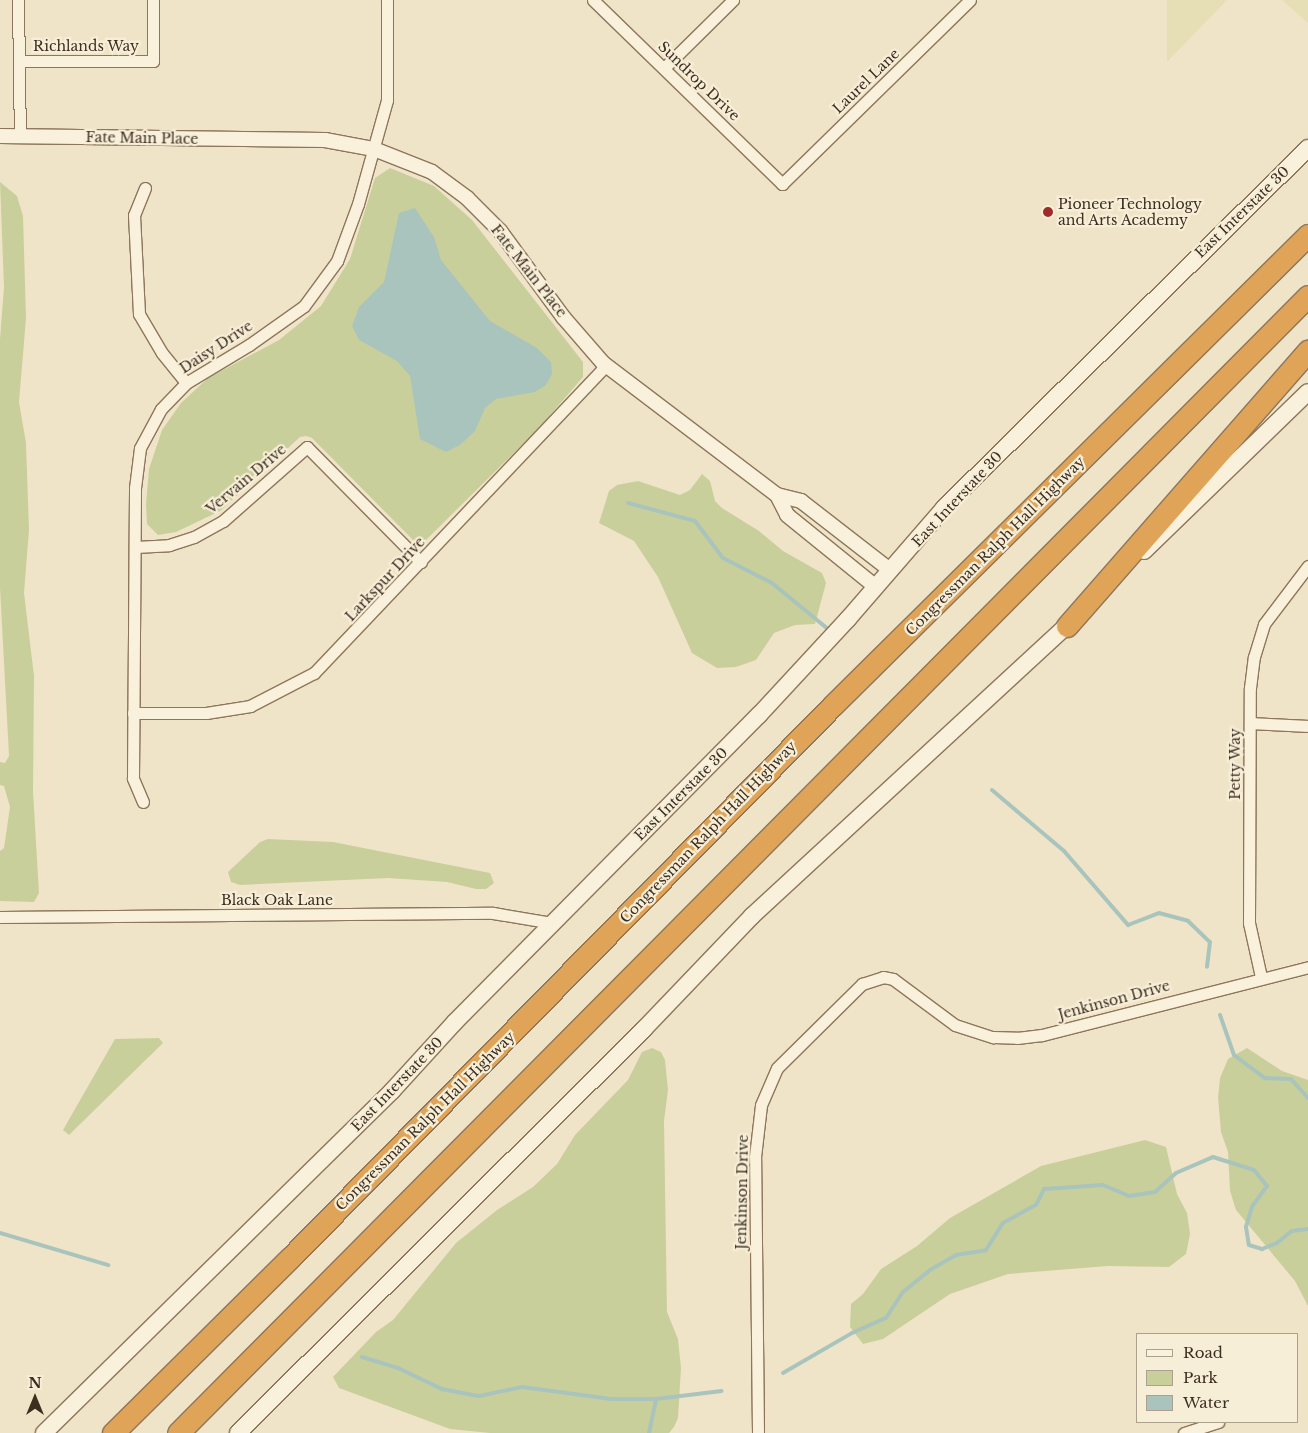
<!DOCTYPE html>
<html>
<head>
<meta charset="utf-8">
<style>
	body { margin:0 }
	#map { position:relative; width:1308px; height:1433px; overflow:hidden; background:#f0e4c8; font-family:"Libre Baskerville",serif }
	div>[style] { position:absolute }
	.farmland>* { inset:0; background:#e6deb5 }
	.green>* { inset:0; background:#c9cf9b }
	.water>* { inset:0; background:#a9c4bc }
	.stream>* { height:4px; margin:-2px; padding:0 2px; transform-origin:2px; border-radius:2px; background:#a9c4bc }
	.roads { filter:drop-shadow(1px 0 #8d765c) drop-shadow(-1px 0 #8d765c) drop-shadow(0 1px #8d765c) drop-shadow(0 -1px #8d765c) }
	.minor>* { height:11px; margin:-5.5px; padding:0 5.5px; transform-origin:5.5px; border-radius:5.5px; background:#faf1dc }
	.tertiary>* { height:14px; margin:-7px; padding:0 7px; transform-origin:7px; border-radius:7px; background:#faf1dc }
	.secondary>* { height:16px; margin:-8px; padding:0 8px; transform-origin:8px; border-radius:8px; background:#faf1dc }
	.motorway>* { height:21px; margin:-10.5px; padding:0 10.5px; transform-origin:10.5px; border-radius:10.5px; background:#e0a458 }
	.dots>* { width:14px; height:14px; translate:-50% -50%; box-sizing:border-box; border:2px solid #f7eed8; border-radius:50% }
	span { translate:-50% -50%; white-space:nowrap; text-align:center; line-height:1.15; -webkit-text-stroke:4.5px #f7eed8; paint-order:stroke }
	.street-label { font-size:14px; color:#3d2e20 }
	.poi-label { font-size:14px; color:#3d2e20 }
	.left { translate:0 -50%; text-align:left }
	.legend { position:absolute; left:1136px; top:1333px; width:162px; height:90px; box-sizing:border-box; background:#f7eed8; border:1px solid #ada18e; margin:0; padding:6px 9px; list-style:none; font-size:15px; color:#3d2e20 }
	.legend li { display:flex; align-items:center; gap:10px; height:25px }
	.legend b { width:25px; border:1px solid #ada18e }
	.north { position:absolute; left:10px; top:1373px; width:50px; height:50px; -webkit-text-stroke:4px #f7eed8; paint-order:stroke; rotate:0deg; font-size:14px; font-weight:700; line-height:20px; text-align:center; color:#3d2e20 }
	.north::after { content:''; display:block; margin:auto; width:18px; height:22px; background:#3d2e20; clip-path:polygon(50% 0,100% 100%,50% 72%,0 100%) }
</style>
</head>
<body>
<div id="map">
	<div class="farmland">
		<div style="clip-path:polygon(1167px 0,1227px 0,1167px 62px)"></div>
		<div style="clip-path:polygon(1282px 0,1308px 0,1308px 23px)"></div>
	</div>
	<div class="green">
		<div style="clip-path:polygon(390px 168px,434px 186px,472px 220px,583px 362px,583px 377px,539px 428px,426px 540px,413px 540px,312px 438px,306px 436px,300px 437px,220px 511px,176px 532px,158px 535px,147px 524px,146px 504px,149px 469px,162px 430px,181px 403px,208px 378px,279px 340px,321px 306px,350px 259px,375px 178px)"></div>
		<div style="clip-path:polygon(0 182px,17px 196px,23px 216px,26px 318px,19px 402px,26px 443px,29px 530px,24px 593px,34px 676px,33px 791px,39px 893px,34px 902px,0 901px,0 851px,4px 848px,10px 807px,4px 786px,0 785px,0 762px,5px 763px,9px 756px,0 588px,0 339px,4px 287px)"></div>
		<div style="clip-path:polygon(702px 474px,710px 481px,715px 501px,722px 508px,759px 531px,783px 551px,822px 573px,826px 583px,815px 624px,795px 625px,774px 633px,756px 660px,736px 667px,717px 668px,692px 653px,658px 577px,634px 541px,599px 523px,609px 491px,617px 485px,638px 481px,680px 495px,690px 490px)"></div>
		<div style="clip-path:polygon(268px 839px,333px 842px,490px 873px,494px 883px,486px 889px,476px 889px,447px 882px,388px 878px,240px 885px,231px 882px,228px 872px,260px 842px)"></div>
		<div style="clip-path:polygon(159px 1038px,163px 1043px,69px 1135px,63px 1130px,115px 1039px)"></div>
		<div style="clip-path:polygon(652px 1048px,661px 1052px,665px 1060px,668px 1090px,664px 1121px,667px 1312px,678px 1339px,681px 1368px,678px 1418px,674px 1427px,669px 1433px,490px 1433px,450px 1429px,339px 1388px,333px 1377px,376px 1332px,393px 1320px,456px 1243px,497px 1210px,533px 1187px,557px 1164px,575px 1135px,628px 1080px,642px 1052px)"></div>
		<div style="clip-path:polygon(1247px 1048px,1282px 1071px,1308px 1080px,1308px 1306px,1295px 1281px,1236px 1210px,1230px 1191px,1228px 1152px,1221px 1132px,1218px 1098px,1220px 1078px,1228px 1059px)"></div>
		<div style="clip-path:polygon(1145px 1140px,1166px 1147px,1177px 1194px,1187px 1213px,1190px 1234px,1186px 1254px,1169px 1267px,1108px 1266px,1008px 1274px,950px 1294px,883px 1339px,863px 1344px,850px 1327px,851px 1304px,863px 1294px,881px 1269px,917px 1246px,950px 1218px,1041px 1166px)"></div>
	</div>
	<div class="water">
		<div style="clip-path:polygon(415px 208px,434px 237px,441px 260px,490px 321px,537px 348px,551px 362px,552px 374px,546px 385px,535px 392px,496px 399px,485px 408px,475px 431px,460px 445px,446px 452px,420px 439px,410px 376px,397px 361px,359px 340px,352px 326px,359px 307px,384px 282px,399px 213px)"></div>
	</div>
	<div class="stream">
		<div style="left:628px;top:503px;width:69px;rotate:15deg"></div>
		<div style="left:695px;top:521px;width:46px;rotate:52.9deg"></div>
		<div style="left:723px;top:558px;width:55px;rotate:27deg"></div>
		<div style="left:772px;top:583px;width:72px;rotate:39.4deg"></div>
		<div style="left:992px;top:790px;width:94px;rotate:40.3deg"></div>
		<div style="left:1064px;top:851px;width:98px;rotate:49.1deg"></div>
		<div style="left:1128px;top:925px;width:33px;rotate:-21deg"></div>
		<div style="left:1159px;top:913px;width:30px;rotate:15deg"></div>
		<div style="left:1188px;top:921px;width:30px;rotate:44deg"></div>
		<div style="left:1210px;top:942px;width:25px;rotate:97deg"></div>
		<div style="left:1220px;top:1015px;width:42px;rotate:70.7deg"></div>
		<div style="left:1234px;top:1055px;width:39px;rotate:37deg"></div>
		<div style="left:1265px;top:1078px;width:26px;rotate:2deg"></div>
		<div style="left:1291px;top:1079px;width:25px;rotate:48deg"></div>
		<div style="left:0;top:1233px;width:113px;rotate:16.5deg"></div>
		<div style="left:362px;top:1357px;width:38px;rotate:17deg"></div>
		<div style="left:398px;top:1368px;width:49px;rotate:25.5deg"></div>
		<div style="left:442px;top:1389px;width:38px;rotate:11deg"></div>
		<div style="left:479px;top:1396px;width:44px;rotate:-11.8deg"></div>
		<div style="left:522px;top:1387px;width:90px;rotate:7.7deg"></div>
		<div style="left:611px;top:1399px;width:45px"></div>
		<div style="left:783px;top:1373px;width:80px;rotate:-30.1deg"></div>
		<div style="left:852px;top:1333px;width:37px;rotate:-24deg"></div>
		<div style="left:886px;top:1318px;width:31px;rotate:-57deg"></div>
		<div style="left:903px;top:1292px;width:35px;rotate:-39deg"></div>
		<div style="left:930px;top:1270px;width:30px;rotate:-30deg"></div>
		<div style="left:956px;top:1255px;width:30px;rotate:-9deg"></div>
		<div style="left:986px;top:1250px;width:32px;rotate:-58deg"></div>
		<div style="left:1003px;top:1223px;width:38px;rotate:-29deg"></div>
		<div style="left:1036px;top:1205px;width:18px;rotate:-63deg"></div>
		<div style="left:1044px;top:1189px;width:59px;rotate:-3.9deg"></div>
		<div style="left:1103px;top:1185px;width:28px;rotate:23deg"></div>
		<div style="left:1129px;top:1196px;width:26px;rotate:-9deg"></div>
		<div style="left:1155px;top:1192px;width:28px;rotate:-42deg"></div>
		<div style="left:1176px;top:1173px;width:40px;rotate:-23.4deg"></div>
		<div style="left:1213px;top:1157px;width:43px;rotate:17.6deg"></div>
		<div style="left:1254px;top:1170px;width:21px;rotate:51deg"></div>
		<div style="left:1267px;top:1186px;width:26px;rotate:126deg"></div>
		<div style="left:1252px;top:1207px;width:21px;rotate:107deg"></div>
		<div style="left:1246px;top:1227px;width:18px;rotate:81deg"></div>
		<div style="left:1249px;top:1245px;width:14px;rotate:17deg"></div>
		<div style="left:1262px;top:1249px;width:16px;rotate:-22deg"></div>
		<div style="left:1277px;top:1243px;width:19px;rotate:-39deg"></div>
		<div style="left:1292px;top:1231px;width:16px;rotate:-7deg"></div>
		<div style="left:649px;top:1433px;width:35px;rotate:-78deg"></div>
		<div style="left:656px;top:1399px;width:66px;rotate:-6.9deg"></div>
	</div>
	<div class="roads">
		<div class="minor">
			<div style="left:18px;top:0;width:137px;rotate:89.2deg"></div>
			<div style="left:593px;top:0;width:264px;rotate:44.2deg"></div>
			<div style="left:782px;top:184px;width:263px;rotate:-44.4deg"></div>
			<div style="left:19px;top:61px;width:134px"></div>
			<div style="left:153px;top:61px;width:61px;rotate:-90deg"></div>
			<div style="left:664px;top:68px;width:97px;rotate:-44.6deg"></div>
			<div style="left:145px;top:188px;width:29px;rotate:112deg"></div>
			<div style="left:134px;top:215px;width:99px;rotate:87.1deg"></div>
			<div style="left:139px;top:314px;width:45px;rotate:59.5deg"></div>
			<div style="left:162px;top:353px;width:38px;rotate:51deg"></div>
			<div style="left:135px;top:547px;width:34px;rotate:-3deg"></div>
			<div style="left:169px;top:545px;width:26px;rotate:-18deg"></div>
			<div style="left:194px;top:537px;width:33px;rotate:-29deg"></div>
			<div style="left:223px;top:521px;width:112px;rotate:-41.4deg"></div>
			<div style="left:307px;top:447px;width:162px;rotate:45.3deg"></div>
			<div style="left:133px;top:713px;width:73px"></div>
			<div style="left:206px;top:713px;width:45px;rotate:-9deg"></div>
			<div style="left:250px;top:706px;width:72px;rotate:-27.3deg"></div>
			<div style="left:314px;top:673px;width:424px;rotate:-46.5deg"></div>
			<div style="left:1250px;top:723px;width:58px;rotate:3deg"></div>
			<div style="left:143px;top:802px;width:26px;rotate:-113deg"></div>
			<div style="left:133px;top:778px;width:290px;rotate:-89.6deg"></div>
			<div style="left:135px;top:488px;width:40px;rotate:-82.9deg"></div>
			<div style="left:140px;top:448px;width:44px;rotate:-61.7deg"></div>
			<div style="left:161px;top:409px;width:36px;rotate:-46deg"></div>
			<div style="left:186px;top:383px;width:74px;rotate:-31.1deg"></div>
			<div style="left:249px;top:345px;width:67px;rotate:-35.3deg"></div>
			<div style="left:304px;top:306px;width:56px;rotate:-53.7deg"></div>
			<div style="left:337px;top:261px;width:61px;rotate:-69.8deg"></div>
			<div style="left:358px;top:204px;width:108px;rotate:-74.4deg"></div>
			<div style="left:387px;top:100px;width:100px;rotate:-90deg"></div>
			<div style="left:0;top:917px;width:493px;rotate:-0.5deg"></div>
			<div style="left:493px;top:913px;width:61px;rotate:9.5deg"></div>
			<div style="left:1261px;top:977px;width:55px;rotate:-102.5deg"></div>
			<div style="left:1249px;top:923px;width:235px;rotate:-89.8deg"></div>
			<div style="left:1250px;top:688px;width:31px;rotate:-83deg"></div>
			<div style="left:1254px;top:657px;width:34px;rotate:-73deg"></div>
			<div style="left:1264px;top:624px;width:73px;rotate:-52.8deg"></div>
			<div style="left:758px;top:1433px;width:276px;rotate:-90.6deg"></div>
			<div style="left:755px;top:1157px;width:52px;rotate:-83.4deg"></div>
			<div style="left:761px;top:1105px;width:40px;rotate:-66.6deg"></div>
			<div style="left:777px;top:1068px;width:120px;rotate:-44.7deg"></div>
			<div style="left:862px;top:984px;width:22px;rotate:-18deg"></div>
			<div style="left:883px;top:977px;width:10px;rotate:11deg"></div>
			<div style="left:893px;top:979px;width:77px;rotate:36.6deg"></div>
			<div style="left:955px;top:1025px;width:40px;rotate:18deg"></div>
			<div style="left:993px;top:1037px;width:24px;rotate:2deg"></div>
			<div style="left:1017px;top:1038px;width:25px;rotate:-7deg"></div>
			<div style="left:1042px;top:1035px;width:275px;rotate:-14.3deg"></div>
			<div style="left:1184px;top:1433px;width:36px;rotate:-18deg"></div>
		</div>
		<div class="tertiary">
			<div style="left:0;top:136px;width:325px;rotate:0.7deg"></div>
			<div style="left:325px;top:140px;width:50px;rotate:10.4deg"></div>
			<div style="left:374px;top:149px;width:62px;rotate:21.6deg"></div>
			<div style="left:432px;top:172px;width:44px;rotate:36.6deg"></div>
			<div style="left:467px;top:198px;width:47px;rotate:45deg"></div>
			<div style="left:500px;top:231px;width:108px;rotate:53.7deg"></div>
			<div style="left:564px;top:318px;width:60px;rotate:49.1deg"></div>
			<div style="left:603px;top:363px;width:218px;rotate:37.2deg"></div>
			<div style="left:777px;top:495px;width:25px;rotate:14deg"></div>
			<div style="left:801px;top:501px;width:113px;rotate:37.8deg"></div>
			<div style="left:777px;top:495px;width:22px;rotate:63deg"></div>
			<div style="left:787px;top:515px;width:114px;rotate:39deg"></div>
		</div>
		<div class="secondary">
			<div style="left:1144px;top:551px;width:228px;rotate:-44.1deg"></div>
			<div style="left:44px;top:1433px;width:488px;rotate:-44.5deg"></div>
			<div style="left:392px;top:1091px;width:93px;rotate:-47.6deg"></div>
			<div style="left:455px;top:1022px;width:432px;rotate:-45.3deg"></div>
			<div style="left:759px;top:715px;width:131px;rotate:-47.2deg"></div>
			<div style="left:848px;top:619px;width:147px;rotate:-49.1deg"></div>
			<div style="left:944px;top:508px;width:512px;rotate:-44.68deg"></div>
			<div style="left:238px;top:1433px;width:573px;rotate:-44.86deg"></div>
			<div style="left:644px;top:1029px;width:156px;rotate:-46.3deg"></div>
			<div style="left:752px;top:916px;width:438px;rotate:-42.7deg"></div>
		</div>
		<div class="motorway">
			<div style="left:1067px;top:626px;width:366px;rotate:-48.8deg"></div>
			<div style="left:113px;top:1433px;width:249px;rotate:-44.7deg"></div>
			<div style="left:290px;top:1258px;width:774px;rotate:-45.52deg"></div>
			<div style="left:832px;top:706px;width:670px;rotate:-44.7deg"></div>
			<div style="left:178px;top:1433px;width:1603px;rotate:-45.18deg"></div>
		</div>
	</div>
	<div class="dots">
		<div style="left:1048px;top:212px;background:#9e2a2b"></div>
	</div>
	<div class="street-label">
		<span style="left:86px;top:46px">Richlands Way</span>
		<span style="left:699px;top:81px;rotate:44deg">Sundrop Drive</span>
		<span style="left:866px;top:81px;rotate:-44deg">Laurel Lane</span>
		<span style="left:142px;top:138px;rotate:1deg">Fate Main Place</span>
		<span style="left:1242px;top:212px;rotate:-44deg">East Interstate 30</span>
		<span style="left:529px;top:271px;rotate:52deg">Fate Main Place</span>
		<span style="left:216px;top:347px;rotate:-33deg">Daisy Drive</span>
		<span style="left:246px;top:479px;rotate:-40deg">Vervain Drive</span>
		<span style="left:957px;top:499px;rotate:-47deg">East Interstate 30</span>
		<span style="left:995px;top:546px;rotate:-45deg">Congressman Ralph Hall Highway</span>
		<span style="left:385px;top:579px;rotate:-47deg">Larkspur Drive</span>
		<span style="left:1235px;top:764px;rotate:-90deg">Petty Way</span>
		<span style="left:681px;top:794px;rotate:-45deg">East Interstate 30</span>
		<span style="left:708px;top:832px;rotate:-46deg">Congressman Ralph Hall Highway</span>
		<span style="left:277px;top:900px">Black Oak Lane</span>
		<span style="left:1114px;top:1000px;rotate:-15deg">Jenkinson Drive</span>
		<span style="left:397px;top:1084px;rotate:-46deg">East Interstate 30</span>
		<span style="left:425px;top:1121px;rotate:-45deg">Congressman Ralph Hall Highway</span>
		<span style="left:742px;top:1192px;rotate:-89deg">Jenkinson Drive</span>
	</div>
	<div class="poi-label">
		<span class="left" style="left:1058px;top:212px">Pioneer Technology<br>and Arts Academy</span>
	</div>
	<ul class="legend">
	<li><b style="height:6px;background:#faf1dc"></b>Road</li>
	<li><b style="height:14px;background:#c9cf9b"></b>Park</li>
	<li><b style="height:14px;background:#a9c4bc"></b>Water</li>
	</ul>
	<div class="north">N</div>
</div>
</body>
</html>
